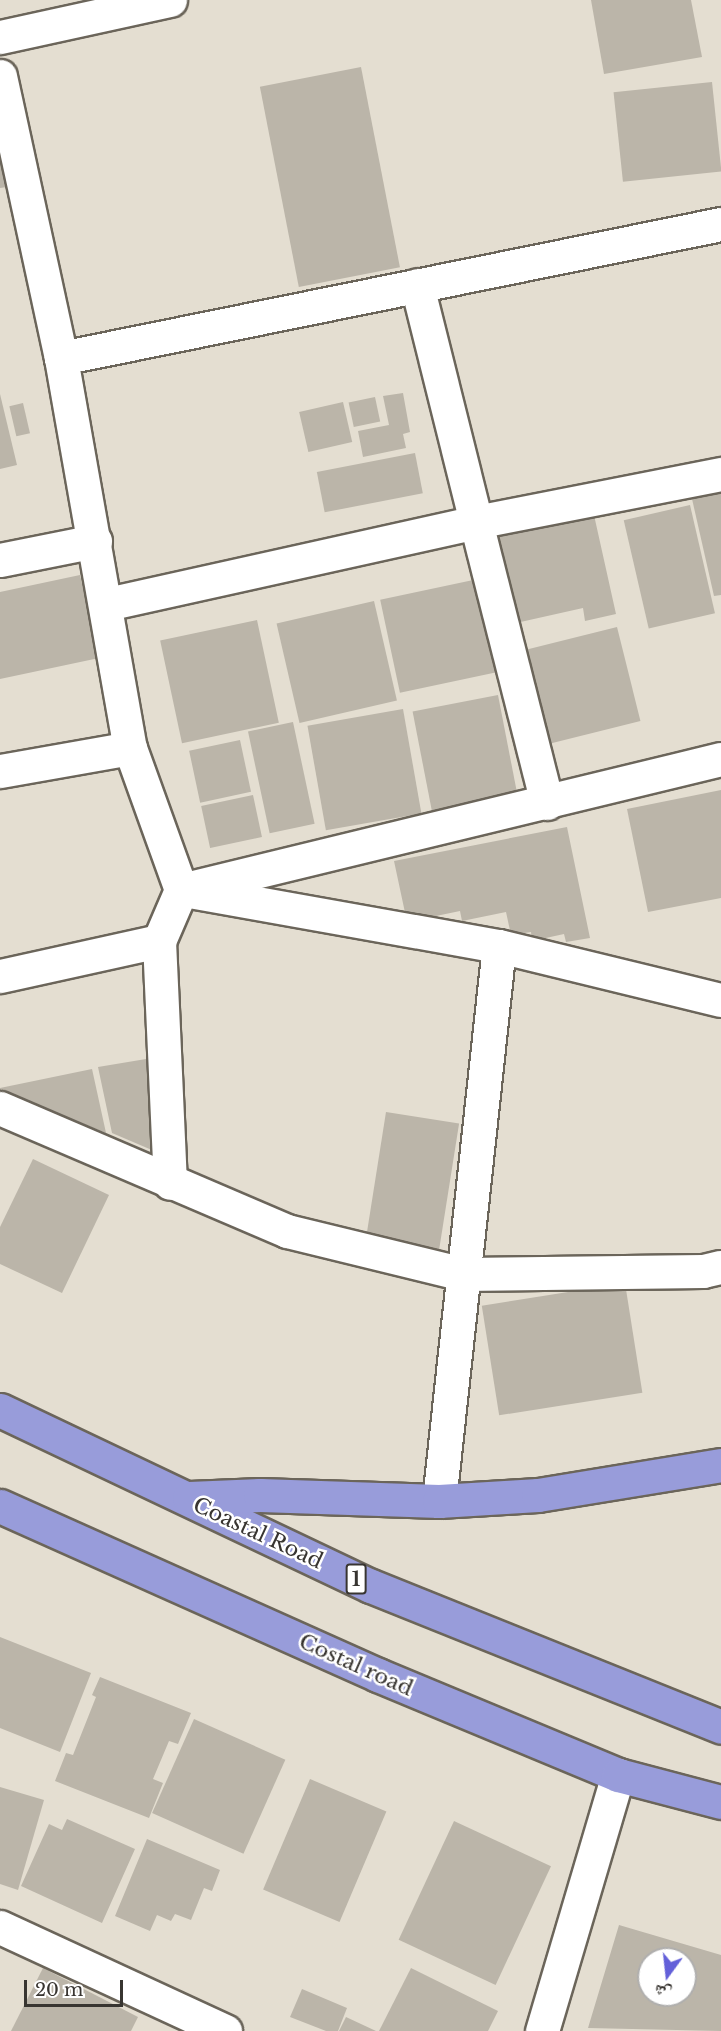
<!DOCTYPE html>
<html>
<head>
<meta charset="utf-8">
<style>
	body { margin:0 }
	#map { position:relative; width:721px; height:2031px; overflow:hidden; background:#e4ded1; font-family:"Libre Baskerville","Noto Naskh Arabic",serif }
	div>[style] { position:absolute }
	.building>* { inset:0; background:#bbb5a9; transform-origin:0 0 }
	.roads { filter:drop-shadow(2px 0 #6b655a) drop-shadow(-2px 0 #6b655a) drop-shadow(0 2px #6b655a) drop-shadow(0 -2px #6b655a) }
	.minor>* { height:33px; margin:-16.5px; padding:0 16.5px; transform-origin:16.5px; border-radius:16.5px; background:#fff }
	.tertiary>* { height:33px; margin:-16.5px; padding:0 16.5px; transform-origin:16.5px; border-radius:16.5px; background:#fff }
	.trunk>* { height:33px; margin:-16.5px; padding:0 16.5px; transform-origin:16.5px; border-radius:16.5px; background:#989cda }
	span { translate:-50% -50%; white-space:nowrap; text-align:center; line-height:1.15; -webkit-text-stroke:5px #fff; paint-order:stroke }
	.shield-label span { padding:2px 4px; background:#fff; border:2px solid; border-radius:4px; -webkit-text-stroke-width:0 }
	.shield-label { font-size:20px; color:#383531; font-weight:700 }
	.street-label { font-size:21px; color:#383531 }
	.north { position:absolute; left:637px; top:1947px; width:60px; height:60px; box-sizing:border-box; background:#fff; border:2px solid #afaead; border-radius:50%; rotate:195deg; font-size:16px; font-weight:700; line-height:24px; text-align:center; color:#383531 }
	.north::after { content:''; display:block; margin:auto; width:21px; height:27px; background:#6360d9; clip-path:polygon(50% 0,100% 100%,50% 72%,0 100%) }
	.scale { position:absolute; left:24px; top:1980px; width:99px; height:27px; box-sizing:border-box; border:3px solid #383531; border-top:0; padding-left:8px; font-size:18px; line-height:21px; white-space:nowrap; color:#383531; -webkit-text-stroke:4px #fff; paint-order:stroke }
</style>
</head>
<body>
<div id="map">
	<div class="building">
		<div style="clip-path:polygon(591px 0,691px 0,702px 57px,604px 74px)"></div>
		<div style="left:361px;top:67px;width:204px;height:103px;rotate:79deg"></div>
		<div style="left:712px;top:82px;width:90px;height:99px;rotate:84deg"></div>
		<div style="clip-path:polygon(0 163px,7px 187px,0 188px)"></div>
		<div style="clip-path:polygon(403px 393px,410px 432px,403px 434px,406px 448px,363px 457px,358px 431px,389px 425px,383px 396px)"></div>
		<div style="clip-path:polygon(0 394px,17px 465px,0 469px)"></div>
		<div style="left:375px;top:397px;width:25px;height:27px;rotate:78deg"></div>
		<div style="left:343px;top:402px;width:41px;height:45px;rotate:77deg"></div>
		<div style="left:23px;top:403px;width:31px;height:14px;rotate:77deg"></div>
		<div style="left:415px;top:453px;width:41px;height:100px;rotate:79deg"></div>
		<div style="clip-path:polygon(721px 483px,721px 595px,714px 596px,690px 490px)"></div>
		<div style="left:690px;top:505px;width:111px;height:68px;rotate:77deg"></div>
		<div style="clip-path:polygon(594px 515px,616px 614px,585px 621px,583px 608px,516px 623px,497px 535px)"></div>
		<div style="clip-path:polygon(80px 575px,99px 658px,0 679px,0 592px)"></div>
		<div style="left:478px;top:579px;width:95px;height:100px;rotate:78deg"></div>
		<div style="left:374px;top:601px;width:102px;height:100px;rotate:77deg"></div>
		<div style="left:257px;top:620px;width:105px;height:99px;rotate:78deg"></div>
		<div style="left:617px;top:627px;width:97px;height:98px;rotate:76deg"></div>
		<div style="left:498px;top:695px;width:103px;height:87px;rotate:79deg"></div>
		<div style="left:403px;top:709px;width:106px;height:97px;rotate:80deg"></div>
		<div style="left:293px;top:722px;width:104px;height:46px;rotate:78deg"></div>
		<div style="left:240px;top:740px;width:53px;height:52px;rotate:78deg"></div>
		<div style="clip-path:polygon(721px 790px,721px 898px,648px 912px,627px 809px)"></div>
		<div style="left:253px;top:795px;width:43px;height:53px;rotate:78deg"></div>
		<div style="clip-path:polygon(567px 827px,590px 938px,566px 942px,564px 934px,532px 941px,531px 932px,511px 935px,506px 912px,462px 921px,460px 911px,407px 922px,394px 861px)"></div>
		<div style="clip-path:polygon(146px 1059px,166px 1156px,112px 1133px,98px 1067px)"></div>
		<div style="clip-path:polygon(92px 1069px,106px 1133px,0 1090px,0 1088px)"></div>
		<div style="left:386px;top:1112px;width:74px;height:128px;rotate:9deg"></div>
		<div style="clip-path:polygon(33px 1159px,109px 1195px,62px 1293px,0 1264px,0 1227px)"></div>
		<div style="left:625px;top:1283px;width:111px;height:145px;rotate:81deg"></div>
		<div style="clip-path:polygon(0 1637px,91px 1673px,60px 1752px,0 1728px)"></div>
		<div style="clip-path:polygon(100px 1677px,191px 1713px,178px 1744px,169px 1741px,153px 1779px,163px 1783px,149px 1818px,55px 1781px,66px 1753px,73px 1755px,96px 1697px,92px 1695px)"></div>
		<div style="left:194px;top:1719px;width:100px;height:103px;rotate:24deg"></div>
		<div style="left:310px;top:1779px;width:83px;height:120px;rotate:23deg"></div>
		<div style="clip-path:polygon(0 1787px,44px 1800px,18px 1890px,0 1884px)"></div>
		<div style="clip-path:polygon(67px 1819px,135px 1849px,102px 1923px,21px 1886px,49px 1824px,62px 1830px)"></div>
		<div style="left:454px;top:1821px;width:107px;height:131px;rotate:25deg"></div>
		<div style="clip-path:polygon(147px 1839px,220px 1870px,212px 1891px,204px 1888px,191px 1920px,175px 1914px,171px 1921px,157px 1915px,150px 1931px,115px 1916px)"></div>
		<div style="clip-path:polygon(evenodd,619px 1925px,721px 1955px,721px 2031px,588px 2028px,619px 1925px,649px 1959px,685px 1959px,685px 1995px,649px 1995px,649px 1959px)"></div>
		<div style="clip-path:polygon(43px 1968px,138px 2017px,131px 2031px,11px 2031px)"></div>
		<div style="clip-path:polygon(411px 1968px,498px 2011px,488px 2031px,379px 2031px)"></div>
		<div style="clip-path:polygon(302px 1989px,347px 2008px,338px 2031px,326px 2031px,290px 2017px)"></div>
		<div style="clip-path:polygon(346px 2017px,376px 2031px,339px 2031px)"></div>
	</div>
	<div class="roads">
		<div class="minor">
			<div style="left:0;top:76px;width:289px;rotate:77.8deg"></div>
			<div style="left:61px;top:358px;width:396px;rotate:80deg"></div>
			<div style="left:130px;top:748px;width:151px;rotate:70.2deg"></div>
			<div style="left:181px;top:890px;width:56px;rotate:113.3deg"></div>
			<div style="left:159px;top:941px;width:242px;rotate:87.4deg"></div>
			<div style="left:61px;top:358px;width:673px;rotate:-11.48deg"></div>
			<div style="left:0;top:560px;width:97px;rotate:-11.3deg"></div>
			<div style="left:107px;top:604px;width:378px;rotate:-12.5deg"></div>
			<div style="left:476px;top:522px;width:244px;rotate:-104deg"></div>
			<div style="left:0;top:771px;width:132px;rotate:-10deg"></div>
			<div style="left:547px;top:803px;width:290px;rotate:-104.2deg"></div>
			<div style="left:476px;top:522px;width:250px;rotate:-11.1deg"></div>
			<div style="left:181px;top:890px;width:556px;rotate:-13.64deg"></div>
			<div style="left:195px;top:892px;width:309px;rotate:10.1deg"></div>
			<div style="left:499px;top:946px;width:228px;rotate:13.7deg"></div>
			<div style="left:0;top:976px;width:163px;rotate:-12.4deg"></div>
			<div style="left:0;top:1108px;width:312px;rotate:23.2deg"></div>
			<div style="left:287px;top:1231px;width:182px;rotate:13.7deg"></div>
			<div style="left:464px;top:1274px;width:239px;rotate:-0.7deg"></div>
			<div style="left:703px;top:1271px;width:18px;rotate:-13deg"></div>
			<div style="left:439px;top:1501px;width:558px;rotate:-83.83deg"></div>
			<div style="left:0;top:1927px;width:248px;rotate:24.8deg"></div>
			<div style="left:542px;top:2031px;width:267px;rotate:-73.5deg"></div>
		</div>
		<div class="tertiary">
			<div style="left:0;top:37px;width:174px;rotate:-12.3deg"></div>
		</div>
		<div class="trunk">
			<div style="left:0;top:1410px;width:411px;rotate:25.4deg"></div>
			<div style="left:371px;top:1586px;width:377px;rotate:21.9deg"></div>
			<div style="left:189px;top:1498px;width:71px;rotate:-2.4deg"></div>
			<div style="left:260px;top:1495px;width:179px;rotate:1.9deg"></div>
			<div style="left:439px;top:1501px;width:99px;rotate:-3.5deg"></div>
			<div style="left:538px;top:1495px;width:185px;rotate:-9.3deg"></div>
			<div style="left:0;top:1506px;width:414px;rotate:24.1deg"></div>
			<div style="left:378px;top:1675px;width:260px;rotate:22.6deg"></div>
			<div style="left:618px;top:1775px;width:106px;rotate:14.7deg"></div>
		</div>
	</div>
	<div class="shield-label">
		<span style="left:356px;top:1579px">1</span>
	</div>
	<div class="street-label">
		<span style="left:258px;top:1533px;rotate:25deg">Coastal Road</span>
		<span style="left:356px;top:1665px;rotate:24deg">Costal road</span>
	</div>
	<div class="north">ش</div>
	<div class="scale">20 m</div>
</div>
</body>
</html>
